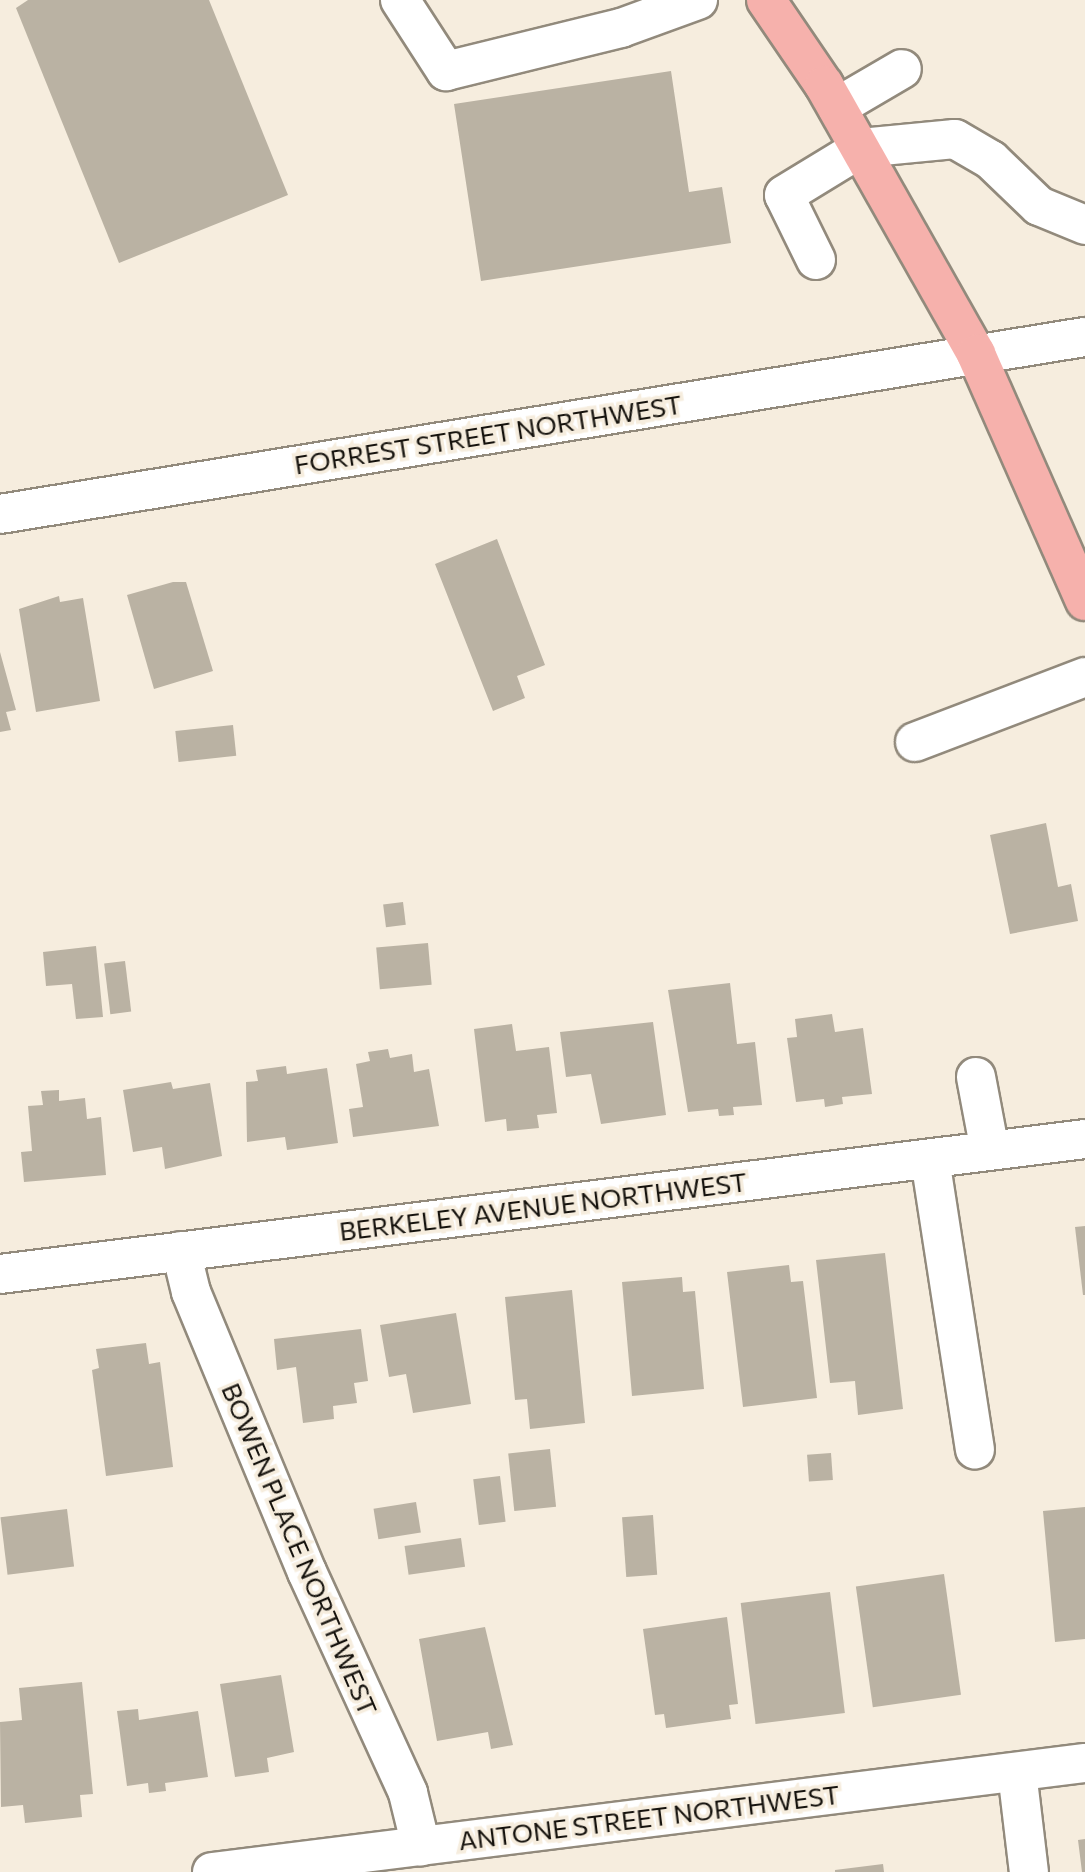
<!DOCTYPE html>
<html>
<head>
<meta charset="utf-8">
<style>
	body { margin:0 }
	#map { position:relative; width:1085px; height:1872px; overflow:hidden; background:#f6edde; font-family:Commissioner,sans-serif }
	div>[style] { position:absolute }
	.building>* { inset:0; background:#bab2a3; transform-origin:0 0 }
	.roads { filter:drop-shadow(2px 0 #928a7c) drop-shadow(-2px 0 #928a7c) drop-shadow(0 2px #928a7c) drop-shadow(0 -2px #928a7c) }
	.minor>* { height:38px; margin:-19px; padding:0 19px; transform-origin:19px; border-radius:19px; background:#fff }
	.major>* { height:38px; margin:-19px; padding:0 19px; transform-origin:19px; border-radius:19px; background:#f6b1ac }
	span { translate:-50% -50%; white-space:nowrap; text-align:center; line-height:1.15; -webkit-text-stroke:7px #f6edde; paint-order:stroke }
	.street-label { font-size:26px; color:#15120d }
</style>
</head>
<body>
<div id="map">
	<div class="building">
		<div style="clip-path:polygon(28px 0,209px 0,288px 195px,119px 263px,16px 8px)"></div>
		<div style="clip-path:polygon(671px 71px,689px 192px,722px 187px,731px 243px,481px 281px,454px 104px)"></div>
		<div style="clip-path:polygon(497px 539px,545px 665px,517px 676px,525px 698px,493px 711px,435px 564px)"></div>
		<div style="clip-path:polygon(173px 582px,186px 582px,213px 671px,154px 689px,127px 595px)"></div>
		<div style="clip-path:polygon(59px 596px,60px 602px,83px 598px,100px 701px,36px 712px,19px 609px)"></div>
		<div style="clip-path:polygon(0 652px,16px 710px,6px 712px,11px 730px,0 732px)"></div>
		<div style="left:233px;top:725px;width:31px;height:58px;rotate:84deg"></div>
		<div style="clip-path:polygon(1046px 823px,1058px 887px,1071px 884px,1078px 921px,1010px 934px,990px 835px)"></div>
		<div style="left:403px;top:902px;width:23px;height:20px;rotate:83deg"></div>
		<div style="left:428px;top:943px;width:42px;height:52px;rotate:85deg"></div>
		<div style="clip-path:polygon(96px 946px,103px 1017px,76px 1019px,72px 984px,46px 986px,43px 952px)"></div>
		<div style="left:125px;top:961px;width:51px;height:21px;rotate:83deg"></div>
		<div style="clip-path:polygon(730px 983px,737px 1044px,755px 1042px,762px 1105px,733px 1107px,734px 1115px,719px 1116px,718px 1109px,688px 1112px,668px 990px)"></div>
		<div style="clip-path:polygon(832px 1014px,835px 1032px,863px 1028px,872px 1094px,842px 1097px,843px 1104px,825px 1107px,824px 1099px,796px 1102px,787px 1038px,797px 1037px,795px 1019px)"></div>
		<div style="clip-path:polygon(653px 1022px,666px 1115px,601px 1124px,591px 1074px,566px 1077px,560px 1032px)"></div>
		<div style="clip-path:polygon(512px 1024px,516px 1051px,549px 1047px,557px 1113px,537px 1115px,539px 1128px,507px 1131px,506px 1119px,485px 1122px,474px 1029px)"></div>
		<div style="clip-path:polygon(388px 1049px,390px 1058px,412px 1054px,414px 1072px,429px 1069px,439px 1126px,353px 1137px,349px 1109px,363px 1107px,356px 1064px,370px 1061px,368px 1052px)"></div>
		<div style="clip-path:polygon(286px 1066px,287px 1074px,327px 1068px,338px 1143px,287px 1150px,285px 1137px,247px 1142px,246px 1082px,258px 1081px,256px 1070px)"></div>
		<div style="clip-path:polygon(171px 1082px,173px 1089px,210px 1083px,222px 1156px,165px 1169px,162px 1147px,133px 1152px,123px 1090px)"></div>
		<div style="clip-path:polygon(59px 1090px,59px 1101px,85px 1098px,87px 1119px,101px 1117px,106px 1175px,24px 1182px,21px 1152px,32px 1151px,28px 1106px,43px 1105px,41px 1091px)"></div>
		<div style="clip-path:polygon(1085px 1226px,1085px 1295px,1083px 1295px,1075px 1227px)"></div>
		<div style="clip-path:polygon(885px 1253px,903px 1409px,858px 1415px,855px 1381px,830px 1383px,816px 1260px)"></div>
		<div style="clip-path:polygon(789px 1265px,791px 1282px,803px 1281px,817px 1398px,743px 1407px,727px 1272px)"></div>
		<div style="clip-path:polygon(682px 1277px,683px 1292px,695px 1291px,704px 1389px,632px 1396px,622px 1282px)"></div>
		<div style="clip-path:polygon(572px 1290px,585px 1423px,530px 1429px,527px 1399px,515px 1400px,505px 1297px)"></div>
		<div style="clip-path:polygon(456px 1313px,471px 1404px,413px 1413px,406px 1374px,389px 1377px,380px 1325px)"></div>
		<div style="clip-path:polygon(361px 1329px,368px 1381px,354px 1383px,357px 1403px,333px 1406px,334px 1419px,303px 1423px,296px 1367px,277px 1370px,274px 1339px)"></div>
		<div style="clip-path:polygon(146px 1343px,149px 1364px,160px 1362px,173px 1467px,106px 1476px,92px 1370px,99px 1368px,96px 1349px)"></div>
		<div style="left:550px;top:1449px;width:58px;height:42px;rotate:84deg"></div>
		<div style="left:831px;top:1453px;width:27px;height:24px;rotate:86deg"></div>
		<div style="left:500px;top:1476px;width:46px;height:27px;rotate:83deg"></div>
		<div style="left:416px;top:1502px;width:31px;height:43px;rotate:81deg"></div>
		<div style="clip-path:polygon(1085px 1507px,1085px 1639px,1055px 1642px,1043px 1511px)"></div>
		<div style="left:67px;top:1509px;width:58px;height:67px;rotate:83deg"></div>
		<div style="left:653px;top:1515px;width:60px;height:31px;rotate:86deg"></div>
		<div style="left:461px;top:1538px;width:29px;height:57px;rotate:82deg"></div>
		<div style="left:944px;top:1574px;width:122px;height:89px;rotate:82deg"></div>
		<div style="left:830px;top:1592px;width:122px;height:90px;rotate:83deg"></div>
		<div style="clip-path:polygon(727px 1617px,738px 1704px,729px 1705px,731px 1719px,666px 1728px,664px 1714px,655px 1715px,643px 1629px)"></div>
		<div style="clip-path:polygon(485px 1627px,513px 1745px,491px 1749px,488px 1732px,437px 1741px,419px 1639px)"></div>
		<div style="clip-path:polygon(281px 1675px,294px 1752px,267px 1758px,269px 1772px,235px 1777px,220px 1684px)"></div>
		<div style="clip-path:polygon(82px 1682px,93px 1794px,80px 1795px,82px 1817px,25px 1823px,23px 1805px,1px 1807px,0 1722px,22px 1720px,19px 1688px)"></div>
		<div style="clip-path:polygon(138px 1709px,139px 1720px,198px 1711px,208px 1777px,165px 1783px,166px 1791px,149px 1793px,148px 1783px,127px 1786px,117px 1711px)"></div>
		<div style="clip-path:polygon(1085px 1839px,1085px 1872px,1082px 1872px,1078px 1840px)"></div>
		<div style="clip-path:polygon(883px 1864px,884px 1872px,835px 1872px,835px 1870px)"></div>
	</div>
	<div class="roads">
		<div class="minor">
			<div style="left:400px;top:0;width:85px;rotate:57.1deg"></div>
			<div style="left:446px;top:71px;width:180px;rotate:-13.8deg"></div>
			<div style="left:621px;top:28px;width:82px;rotate:-20deg"></div>
			<div style="left:837px;top:107px;width:75px;rotate:-30.3deg"></div>
			<div style="left:816px;top:260px;width:72px;rotate:-116.2deg"></div>
			<div style="left:784px;top:195px;width:90px;rotate:-31.4deg"></div>
			<div style="left:861px;top:148px;width:94px;rotate:-5.5deg"></div>
			<div style="left:955px;top:139px;width:42px;rotate:30.3deg"></div>
			<div style="left:991px;top:160px;width:66px;rotate:43.8deg"></div>
			<div style="left:1039px;top:206px;width:50px;rotate:22.4deg"></div>
			<div style="left:0;top:514px;width:1099px;rotate:-9.27deg"></div>
			<div style="left:915px;top:742px;width:182px;rotate:-20.9deg"></div>
			<div style="left:976px;top:1077px;width:75px;rotate:79.3deg"></div>
			<div style="left:930px;top:1159px;width:294px;rotate:81.2deg"></div>
			<div style="left:181px;top:1251px;width:42px;rotate:76.3deg"></div>
			<div style="left:191px;top:1292px;width:303px;rotate:67.5deg"></div>
			<div style="left:307px;top:1572px;width:243px;rotate:65.4deg"></div>
			<div style="left:408px;top:1793px;width:55px;rotate:76.2deg"></div>
			<div style="left:0;top:1274px;width:1093px;rotate:-7.09deg"></div>
			<div style="left:1017px;top:1772px;width:101px;rotate:83.2deg"></div>
			<div style="left:212px;top:1872px;width:880px;rotate:-7.12deg"></div>
		</div>
		<div class="major">
			<div style="left:766px;top:0;width:103px;rotate:55.7deg"></div>
			<div style="left:824px;top:85px;width:309px;rotate:60.5deg"></div>
			<div style="left:976px;top:354px;width:270px;rotate:66.2deg"></div>
		</div>
	</div>
	<div class="street-label">
		<span style="left:488px;top:434px;rotate:-9deg">FORREST STREET NORTHWEST</span>
		<span style="left:543px;top:1206px;rotate:-7deg">BERKELEY AVENUE NORTHWEST</span>
		<span style="left:300px;top:1549px;rotate:67deg">BOWEN PLACE NORTHWEST</span>
		<span style="left:649px;top:1817px;rotate:-7deg">ANTONE STREET NORTHWEST</span>
	</div>
</div>
</body>
</html>
